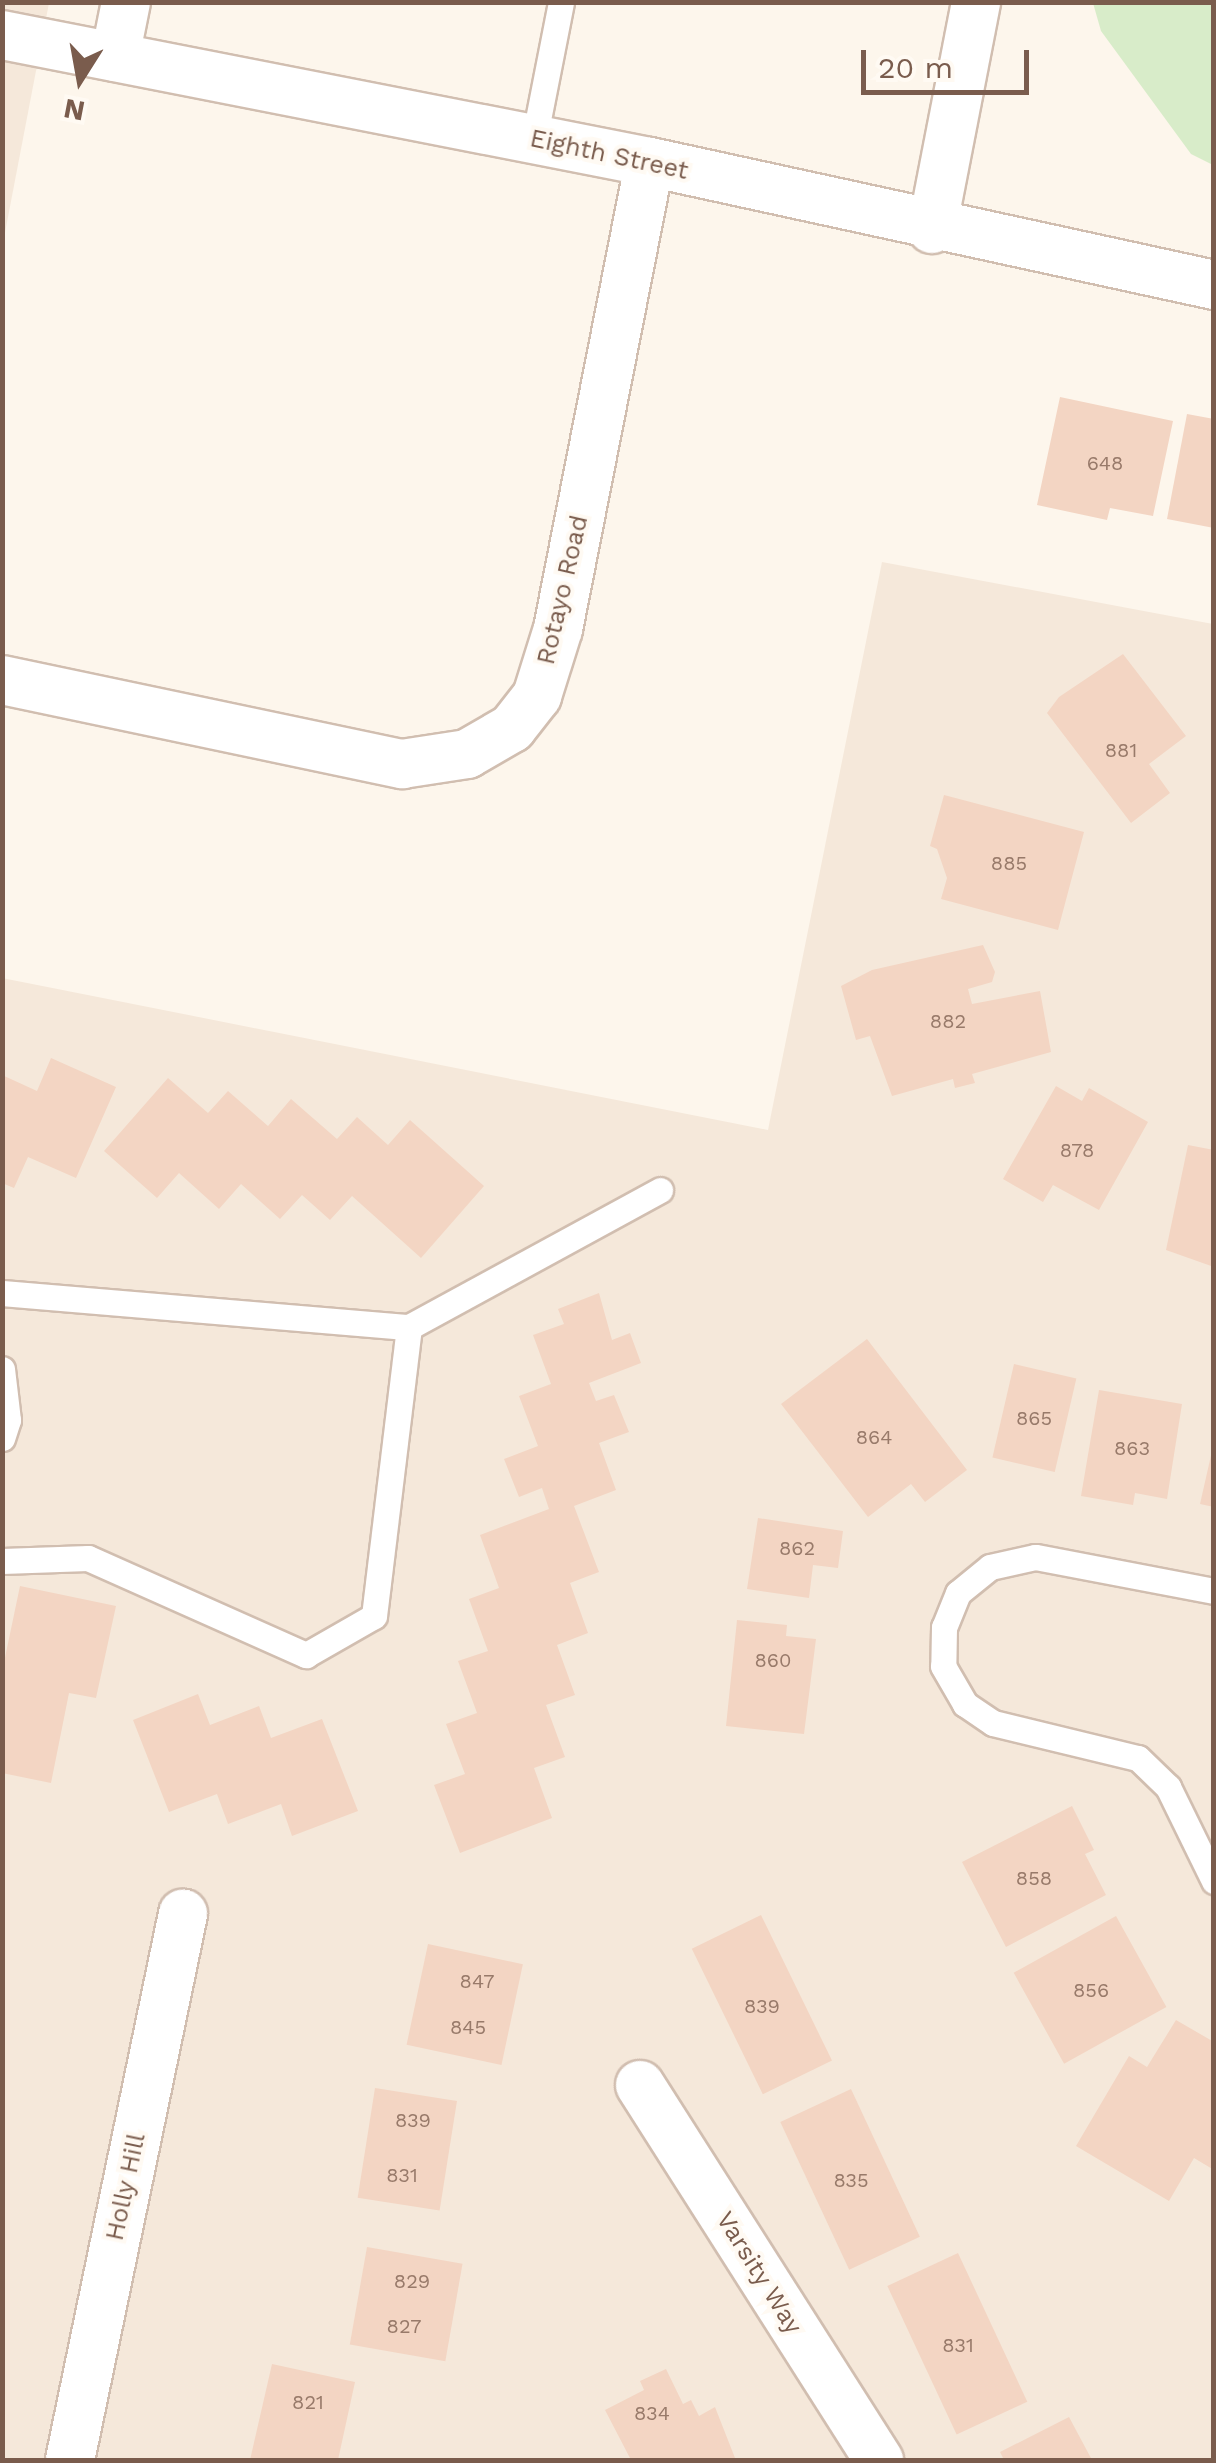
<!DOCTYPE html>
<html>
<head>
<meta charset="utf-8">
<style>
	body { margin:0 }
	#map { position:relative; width:1216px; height:2463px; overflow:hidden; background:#fdf6ec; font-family:"Work Sans",sans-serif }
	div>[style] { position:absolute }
	.residential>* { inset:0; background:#f5e8da }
	.green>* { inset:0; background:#d8ecc9 }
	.building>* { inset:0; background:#f3d5c3; transform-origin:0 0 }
	.roads { filter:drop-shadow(2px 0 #d1beb0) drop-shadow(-2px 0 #d1beb0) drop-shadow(0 2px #d1beb0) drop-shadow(0 -2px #d1beb0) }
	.lane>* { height:25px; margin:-12.5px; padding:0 12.5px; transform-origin:12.5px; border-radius:12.5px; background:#fff }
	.street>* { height:48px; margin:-24px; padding:0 24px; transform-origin:24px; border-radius:24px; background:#fff }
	span { translate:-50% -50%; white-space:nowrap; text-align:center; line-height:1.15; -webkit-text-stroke:8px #fffaf3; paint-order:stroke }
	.number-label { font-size:20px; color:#987a6a }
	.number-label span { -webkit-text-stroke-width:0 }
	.street-label { font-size:25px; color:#7a5c4d }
	.frame { position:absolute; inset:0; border:5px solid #7a5c4d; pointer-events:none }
	.north { position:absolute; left:30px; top:30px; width:100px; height:100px; -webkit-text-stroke:8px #fffaf3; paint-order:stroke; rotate:191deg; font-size:28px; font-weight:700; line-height:40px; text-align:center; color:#7a5c4d }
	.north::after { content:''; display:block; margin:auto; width:35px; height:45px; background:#7a5c4d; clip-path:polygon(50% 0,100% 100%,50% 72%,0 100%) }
	.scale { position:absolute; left:861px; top:50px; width:168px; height:45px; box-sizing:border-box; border:5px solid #7a5c4d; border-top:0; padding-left:12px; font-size:30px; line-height:35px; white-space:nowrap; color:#7a5c4d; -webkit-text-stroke:8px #fffaf3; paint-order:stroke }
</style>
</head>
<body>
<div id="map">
	<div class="residential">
		<div style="clip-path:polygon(3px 3px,49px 3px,3px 243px)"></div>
		<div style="clip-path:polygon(882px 562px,1213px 624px,1213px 2460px,3px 2460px,2px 978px,768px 1130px)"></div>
	</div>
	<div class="green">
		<div style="clip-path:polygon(1093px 3px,1213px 3px,1213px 165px,1191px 154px,1101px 31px)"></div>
	</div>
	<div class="building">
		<div style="clip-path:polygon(1060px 397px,1173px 421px,1153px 516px,1110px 508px,1107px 520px,1037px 505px)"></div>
		<div style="clip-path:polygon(1187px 414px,1214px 419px,1214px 528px,1167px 519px)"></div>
		<div style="clip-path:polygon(1123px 654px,1186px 736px,1149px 764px,1170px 793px,1131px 823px,1047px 713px,1059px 697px)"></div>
		<div style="clip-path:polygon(944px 795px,1084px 832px,1058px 930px,941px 899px,947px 878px,937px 849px,930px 846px)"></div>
		<div style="clip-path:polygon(983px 945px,995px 972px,992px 982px,968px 989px,972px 1004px,1040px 991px,1051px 1052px,972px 1074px,975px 1083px,955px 1088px,953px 1079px,892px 1096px,870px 1036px,856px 1040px,841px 986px,872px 970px)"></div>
		<div style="clip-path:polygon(51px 1058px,116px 1087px,76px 1178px,28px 1157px,14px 1188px,2px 1183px,2px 1075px,37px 1091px)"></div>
		<div style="clip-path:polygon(168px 1078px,208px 1113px,228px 1091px,268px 1126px,291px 1099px,337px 1139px,357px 1117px,388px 1145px,410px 1120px,484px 1186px,421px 1258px,352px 1196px,330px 1220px,302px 1195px,280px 1219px,241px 1184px,219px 1209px,179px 1173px,157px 1198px,104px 1151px)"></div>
		<div style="clip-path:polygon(1056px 1086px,1082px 1101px,1089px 1088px,1148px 1122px,1099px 1210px,1053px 1185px,1043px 1202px,1003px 1179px)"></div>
		<div style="clip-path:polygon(1188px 1145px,1214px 1150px,1214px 1267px,1166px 1250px)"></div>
		<div style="clip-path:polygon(599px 1293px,612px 1340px,630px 1333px,641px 1363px,589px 1383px,596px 1401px,614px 1395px,629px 1432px,599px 1443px,616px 1490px,574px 1506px,599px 1572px,570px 1583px,588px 1633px,557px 1645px,575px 1695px,546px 1705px,565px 1757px,534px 1768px,552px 1818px,460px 1853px,434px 1785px,465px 1774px,446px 1724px,477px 1713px,458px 1661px,488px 1651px,469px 1599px,499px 1588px,480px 1535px,549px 1509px,542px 1488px,519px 1497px,504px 1459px,538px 1446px,519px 1396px,551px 1384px,533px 1335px,564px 1324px,558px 1309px)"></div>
		<div style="clip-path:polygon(867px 1339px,967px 1470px,925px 1502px,911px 1484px,868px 1517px,781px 1404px)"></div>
		<div style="left:1014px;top:1364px;width:64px;height:96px;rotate:13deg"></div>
		<div style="clip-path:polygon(1099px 1390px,1182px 1404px,1167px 1499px,1135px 1493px,1133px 1505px,1081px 1496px)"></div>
		<div style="clip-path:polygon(1212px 1451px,1214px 1452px,1214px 1507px,1200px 1504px)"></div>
		<div style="clip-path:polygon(758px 1518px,843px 1531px,838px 1568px,813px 1565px,809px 1598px,747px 1589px)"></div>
		<div style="clip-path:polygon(20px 1586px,116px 1606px,96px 1698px,69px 1693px,51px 1783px,2px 1773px,2px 1672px)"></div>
		<div style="clip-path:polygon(737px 1620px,787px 1625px,786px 1636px,816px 1639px,804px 1734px,726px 1726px)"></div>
		<div style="clip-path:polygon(198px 1694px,210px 1725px,259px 1706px,271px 1738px,322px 1719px,358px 1811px,292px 1836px,281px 1804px,228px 1824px,217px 1794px,169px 1812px,133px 1720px)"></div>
		<div style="clip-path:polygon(1072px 1806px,1094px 1850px,1085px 1854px,1106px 1895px,1006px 1947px,962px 1862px)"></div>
		<div style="left:761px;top:1915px;width:162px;height:77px;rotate:64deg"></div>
		<div style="left:1116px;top:1916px;width:104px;height:117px;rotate:61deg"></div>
		<div style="left:428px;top:1944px;width:97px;height:103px;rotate:12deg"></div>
		<div style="clip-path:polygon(1176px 2020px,1214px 2042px,1214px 2170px,1194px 2158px,1169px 2201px,1076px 2146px,1129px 2056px,1147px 2067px)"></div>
		<div style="left:375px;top:2088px;width:83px;height:111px;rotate:9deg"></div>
		<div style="left:851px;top:2089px;width:163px;height:78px;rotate:65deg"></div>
		<div style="left:367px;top:2247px;width:97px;height:99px;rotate:10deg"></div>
		<div style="left:958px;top:2253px;width:164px;height:78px;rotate:65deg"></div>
		<div style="clip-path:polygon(272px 2364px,355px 2382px,338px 2460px,250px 2460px)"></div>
		<div style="clip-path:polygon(666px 2369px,683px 2404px,691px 2400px,699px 2416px,715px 2407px,735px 2458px,631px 2460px,605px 2410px,644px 2390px,640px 2381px)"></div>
		<div style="clip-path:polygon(1069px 2417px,1092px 2460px,1004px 2460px,1000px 2452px)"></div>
	</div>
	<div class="roads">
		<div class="lane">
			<div style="left:534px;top:140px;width:141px;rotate:-78.9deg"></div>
			<div style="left:2px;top:1293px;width:408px;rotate:4.8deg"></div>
			<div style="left:409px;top:1327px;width:286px;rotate:-28.6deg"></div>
			<div style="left:2px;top:1369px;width:51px;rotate:83.3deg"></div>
			<div style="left:8px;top:1420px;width:19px;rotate:108deg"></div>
			<div style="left:2px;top:1561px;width:86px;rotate:-2deg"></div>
			<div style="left:88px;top:1558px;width:239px;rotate:24deg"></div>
			<div style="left:306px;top:1655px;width:78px;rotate:-29.8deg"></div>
			<div style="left:374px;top:1616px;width:291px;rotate:-83.1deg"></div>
			<div style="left:1214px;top:1591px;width:182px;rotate:-169.2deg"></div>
			<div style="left:1035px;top:1557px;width:46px;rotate:167.5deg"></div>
			<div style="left:990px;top:1567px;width:41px;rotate:140.9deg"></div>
			<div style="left:958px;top:1593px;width:37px;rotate:112deg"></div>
			<div style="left:944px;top:1627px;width:39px;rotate:91deg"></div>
			<div style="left:943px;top:1666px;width:44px;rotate:59.9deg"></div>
			<div style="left:965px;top:1704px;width:34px;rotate:34deg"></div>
			<div style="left:993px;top:1723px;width:149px;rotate:13.6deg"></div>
			<div style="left:1138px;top:1758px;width:42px;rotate:44deg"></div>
			<div style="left:1168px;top:1787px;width:105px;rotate:63.9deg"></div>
		</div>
		<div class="street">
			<div style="left:2px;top:35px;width:660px;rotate:11.09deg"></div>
			<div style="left:650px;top:162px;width:577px;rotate:12.3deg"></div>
			<div style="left:115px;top:57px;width:56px;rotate:-78.7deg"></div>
			<div style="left:932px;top:229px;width:231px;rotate:-79deg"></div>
			<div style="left:2px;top:680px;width:409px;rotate:11.9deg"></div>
			<div style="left:402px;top:764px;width:66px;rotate:-8.7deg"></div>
			<div style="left:467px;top:754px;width:52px;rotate:-30deg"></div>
			<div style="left:512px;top:728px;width:41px;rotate:-52deg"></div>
			<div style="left:537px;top:696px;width:70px;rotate:-72.6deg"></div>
			<div style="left:558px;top:629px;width:476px;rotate:-78.9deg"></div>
			<div style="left:640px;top:2085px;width:445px;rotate:57.5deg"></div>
			<div style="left:70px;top:2460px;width:558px;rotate:-78.31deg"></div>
		</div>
	</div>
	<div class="number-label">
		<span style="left:1105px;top:463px">648</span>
		<span style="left:1121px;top:750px">881</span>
		<span style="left:1009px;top:863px">885</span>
		<span style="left:948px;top:1021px">882</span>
		<span style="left:1077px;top:1150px">878</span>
		<span style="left:1034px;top:1418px">865</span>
		<span style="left:874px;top:1437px">864</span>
		<span style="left:1132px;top:1448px">863</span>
		<span style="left:797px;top:1548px">862</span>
		<span style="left:773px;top:1660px">860</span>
		<span style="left:1034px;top:1878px">858</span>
		<span style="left:477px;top:1981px">847</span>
		<span style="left:1091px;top:1990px">856</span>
		<span style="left:762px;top:2006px">839</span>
		<span style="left:468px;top:2027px">845</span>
		<span style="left:413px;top:2120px">839</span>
		<span style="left:402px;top:2175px">831</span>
		<span style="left:851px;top:2180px">835</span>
		<span style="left:412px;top:2281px">829</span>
		<span style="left:404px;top:2326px">827</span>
		<span style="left:958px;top:2345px">831</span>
		<span style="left:308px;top:2402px">821</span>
		<span style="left:652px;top:2413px">834</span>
	</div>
	<div class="street-label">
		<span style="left:609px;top:155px;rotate:12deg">Eighth Street</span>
		<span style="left:563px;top:590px;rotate:-77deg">Rotayo Road</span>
		<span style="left:126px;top:2187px;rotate:-78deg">Holly Hill</span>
		<span style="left:759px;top:2273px;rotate:58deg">Varsity Way</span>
	</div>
	<div class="frame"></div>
	<div class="north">N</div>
	<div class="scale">20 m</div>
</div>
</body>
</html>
